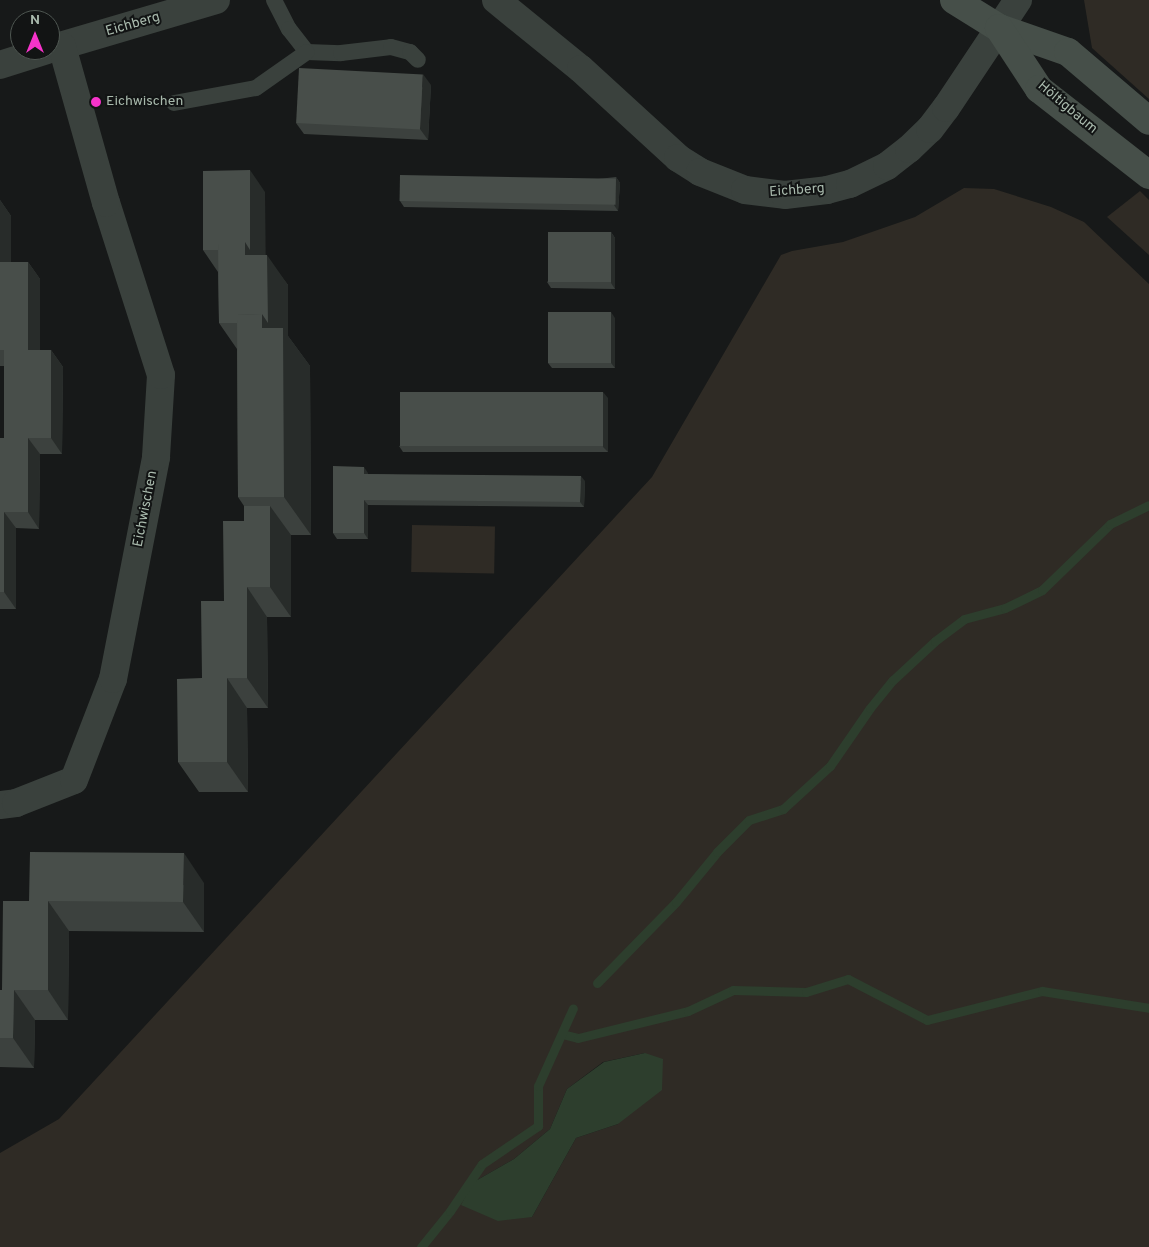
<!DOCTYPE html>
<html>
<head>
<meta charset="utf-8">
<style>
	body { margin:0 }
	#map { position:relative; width:1149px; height:1247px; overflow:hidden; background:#171919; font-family:Overpass,sans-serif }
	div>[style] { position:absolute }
	.green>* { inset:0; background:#2f2b25; transform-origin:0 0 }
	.water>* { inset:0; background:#2d3e2d }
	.stream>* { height:9px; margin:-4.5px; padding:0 4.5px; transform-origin:4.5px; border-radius:4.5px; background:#2d3e2d }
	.service>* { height:16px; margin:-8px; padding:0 8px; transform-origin:8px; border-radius:8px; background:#3a413d }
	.minor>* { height:28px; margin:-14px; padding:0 14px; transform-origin:14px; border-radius:14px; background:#3a413d }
	.secondary>* { height:28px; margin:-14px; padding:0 14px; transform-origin:14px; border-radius:14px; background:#464f49 }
	.wall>* { inset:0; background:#3c413e }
	.shaded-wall>* { inset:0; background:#282c2a }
	.building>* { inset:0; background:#484e4a; transform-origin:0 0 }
	.dots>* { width:14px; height:14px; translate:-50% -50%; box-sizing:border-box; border:2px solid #121414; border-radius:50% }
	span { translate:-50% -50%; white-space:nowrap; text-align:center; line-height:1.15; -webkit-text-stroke:4px #121414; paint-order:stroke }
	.street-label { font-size:14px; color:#a9baad }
	.poi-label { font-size:14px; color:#a9baad }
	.left { translate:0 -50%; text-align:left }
	.north { position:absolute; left:10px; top:10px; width:50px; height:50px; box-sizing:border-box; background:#121414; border:1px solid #4e5651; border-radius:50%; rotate:0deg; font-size:14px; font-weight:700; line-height:20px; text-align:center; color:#a9baad }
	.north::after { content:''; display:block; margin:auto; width:18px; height:22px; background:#f633ca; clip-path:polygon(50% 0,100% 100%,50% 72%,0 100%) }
</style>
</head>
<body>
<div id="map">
	<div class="green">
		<div style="clip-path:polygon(1084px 0,1149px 0,1149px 99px,1092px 48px)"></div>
		<div style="clip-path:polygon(evenodd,964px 188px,994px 189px,1051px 207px,1084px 222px,1149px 284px,1149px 1247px,0 1247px,0 1153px,59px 1119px,652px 477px,781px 255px,792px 251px,843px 242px,915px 217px,964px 188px,645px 1053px,618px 1124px,576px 1138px,532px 1217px,472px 1183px,514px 1159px,550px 1129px,567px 1089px,603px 1062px,645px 1053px)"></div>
		<div style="clip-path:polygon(1140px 191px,1149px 200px,1149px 255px,1107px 217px)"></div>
		<div style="left:412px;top:525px;width:83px;height:47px;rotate:1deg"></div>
	</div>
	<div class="water">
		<div style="clip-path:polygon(645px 1053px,663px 1059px,662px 1090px,618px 1124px,576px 1138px,532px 1217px,498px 1221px,461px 1205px,472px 1183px,514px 1159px,550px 1129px,567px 1089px,604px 1062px)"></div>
	</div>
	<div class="stream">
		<div style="left:597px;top:983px;width:113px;rotate:-45.7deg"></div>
		<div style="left:676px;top:902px;width:65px;rotate:-50.6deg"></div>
		<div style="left:717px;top:852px;width:45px;rotate:-45deg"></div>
		<div style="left:749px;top:820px;width:36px;rotate:-18deg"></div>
		<div style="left:783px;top:809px;width:64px;rotate:-42.5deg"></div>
		<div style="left:830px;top:766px;width:70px;rotate:-55.4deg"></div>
		<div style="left:870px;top:708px;width:36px;rotate:-51deg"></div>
		<div style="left:893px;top:680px;width:57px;rotate:-42.9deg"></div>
		<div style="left:935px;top:641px;width:36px;rotate:-37deg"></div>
		<div style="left:964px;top:619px;width:42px;rotate:-15deg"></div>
		<div style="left:1005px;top:608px;width:41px;rotate:-25.9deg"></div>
		<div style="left:1042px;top:590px;width:95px;rotate:-44.1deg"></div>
		<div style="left:1110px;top:524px;width:43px;rotate:-26deg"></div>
		<div style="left:562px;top:1034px;width:16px;rotate:14deg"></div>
		<div style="left:578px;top:1038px;width:113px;rotate:-13.8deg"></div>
		<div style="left:688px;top:1011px;width:50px;rotate:-25deg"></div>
		<div style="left:733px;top:990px;width:73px;rotate:1.6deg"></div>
		<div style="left:806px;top:992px;width:44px;rotate:-17.2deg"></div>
		<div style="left:848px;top:979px;width:89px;rotate:27.4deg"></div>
		<div style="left:927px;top:1020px;width:119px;rotate:-14.2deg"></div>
		<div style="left:1042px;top:991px;width:108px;rotate:9deg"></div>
		<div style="left:421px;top:1247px;width:46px;rotate:-51.1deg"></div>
		<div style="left:450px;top:1211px;width:57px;rotate:-55.8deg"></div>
		<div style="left:482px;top:1164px;width:68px;rotate:-34.2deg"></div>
		<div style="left:538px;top:1126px;width:40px;rotate:-90deg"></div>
		<div style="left:538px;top:1086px;width:85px;rotate:-65.8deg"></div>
	</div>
	<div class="service">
		<div style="left:274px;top:0;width:33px;rotate:63deg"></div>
		<div style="left:289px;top:29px;width:29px;rotate:52deg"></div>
		<div style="left:307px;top:52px;width:34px;rotate:2deg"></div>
		<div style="left:341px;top:53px;width:50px;rotate:-6.8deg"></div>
		<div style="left:391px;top:47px;width:20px;rotate:15deg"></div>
		<div style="left:410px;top:52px;width:11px;rotate:45deg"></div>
		<div style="left:174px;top:103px;width:83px;rotate:-10.4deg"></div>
		<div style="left:256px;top:88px;width:62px;rotate:-35.2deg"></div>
	</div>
	<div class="minor">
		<div style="left:496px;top:0;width:109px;rotate:39.1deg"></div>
		<div style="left:581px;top:69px;width:132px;rotate:42.5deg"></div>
		<div style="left:678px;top:158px;width:26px;rotate:32deg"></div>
		<div style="left:700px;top:172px;width:48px;rotate:21.8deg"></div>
		<div style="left:745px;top:190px;width:40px;rotate:7.1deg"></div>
		<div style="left:785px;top:195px;width:42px;rotate:-6.8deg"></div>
		<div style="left:827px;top:190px;width:24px;rotate:-15deg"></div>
		<div style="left:850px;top:184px;width:41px;rotate:-25.9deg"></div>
		<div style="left:887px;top:166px;width:28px;rotate:-38deg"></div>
		<div style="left:909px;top:149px;width:29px;rotate:-44deg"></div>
		<div style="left:930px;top:129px;width:26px;rotate:-53deg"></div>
		<div style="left:946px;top:108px;width:130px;rotate:-56.3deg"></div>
		<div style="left:50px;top:49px;width:173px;rotate:-16.4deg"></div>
		<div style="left:0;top:65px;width:49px;rotate:-17.7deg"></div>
		<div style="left:0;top:805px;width:16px;rotate:-7deg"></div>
		<div style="left:16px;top:803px;width:62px;rotate:-21.6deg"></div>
		<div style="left:74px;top:780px;width:108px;rotate:-68.9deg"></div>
		<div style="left:113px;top:679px;width:226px;rotate:-79deg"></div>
		<div style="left:156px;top:457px;width:82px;rotate:-86.5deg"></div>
		<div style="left:161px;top:375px;width:181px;rotate:-107.7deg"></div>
		<div style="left:106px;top:203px;width:163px;rotate:-105.7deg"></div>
	</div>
	<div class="secondary">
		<div style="left:954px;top:0;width:53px;rotate:31.9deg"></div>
		<div style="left:999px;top:28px;width:73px;rotate:19.2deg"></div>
		<div style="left:1068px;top:52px;width:106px;rotate:40.4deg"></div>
		<div style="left:999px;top:28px;width:73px;rotate:56.7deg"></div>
		<div style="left:1039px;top:89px;width:140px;rotate:38deg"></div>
	</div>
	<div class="wall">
		<div style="clip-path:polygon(431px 85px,428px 140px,304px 134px,296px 123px)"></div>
		<div style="clip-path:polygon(616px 177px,620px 183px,618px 211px,404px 207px,400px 201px)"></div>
		<div style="clip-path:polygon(265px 192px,265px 255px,288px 285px,288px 336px,310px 366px,311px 535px,290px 535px,291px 617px,267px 617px,268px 708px,247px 708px,248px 792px,199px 792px,178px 762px,224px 601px,244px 521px,244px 506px,238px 497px,237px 349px,219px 323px,218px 272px,203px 250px)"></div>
		<div style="clip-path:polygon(0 200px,11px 216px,11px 262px,28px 262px,40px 279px,40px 350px,51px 350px,63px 367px,62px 454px,40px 454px,39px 529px,16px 528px,16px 609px,0 609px,0 438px,4px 438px,4px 366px,0 366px)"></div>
		<div style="clip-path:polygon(611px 232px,615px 238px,615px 289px,551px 288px,547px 282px)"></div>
		<div style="clip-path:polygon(615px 318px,615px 368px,552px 368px,548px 363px)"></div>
		<div style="clip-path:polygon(608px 398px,608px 452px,403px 452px,399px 446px)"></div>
		<div style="clip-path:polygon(368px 473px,368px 474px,585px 481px,584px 507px,368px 505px,368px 539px,337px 539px,333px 533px)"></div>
		<div style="clip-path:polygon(204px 883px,204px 932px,69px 931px,68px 1020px,35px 1020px,34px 1068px,0 1067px,0 990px,2px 990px,29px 901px)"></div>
	</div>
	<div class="shaded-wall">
		<div style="clip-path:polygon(423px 74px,431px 85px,428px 140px,420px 129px)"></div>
		<div style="clip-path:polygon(250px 170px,265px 192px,266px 285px,245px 255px,245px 242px)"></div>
		<div style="clip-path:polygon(616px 177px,620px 183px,618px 211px,614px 205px)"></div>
		<div style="clip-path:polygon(0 200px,11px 216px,11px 279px,0 264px)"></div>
		<div style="clip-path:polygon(611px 232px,615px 238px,615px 289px,611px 283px)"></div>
		<div style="clip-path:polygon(267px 255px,288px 285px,288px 336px,310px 366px,311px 535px,284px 497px,262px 328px,262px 314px)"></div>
		<div style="clip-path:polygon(28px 262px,40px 279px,40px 367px,28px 350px)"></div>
		<div style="clip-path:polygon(611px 312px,615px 318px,615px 368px,611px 363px)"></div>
		<div style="clip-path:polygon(51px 350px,63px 367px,62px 454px,51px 438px)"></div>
		<div style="clip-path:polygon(603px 392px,608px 398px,608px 452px,603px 447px)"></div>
		<div style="clip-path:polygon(28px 438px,40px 454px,39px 529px,28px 512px)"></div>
		<div style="clip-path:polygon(364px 467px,368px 473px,368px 480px,364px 474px)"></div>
		<div style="clip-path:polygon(581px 476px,585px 481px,584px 507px,580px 502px)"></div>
		<div style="clip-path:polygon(364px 500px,368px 505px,368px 539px,364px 533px)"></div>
		<div style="clip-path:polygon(270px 506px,291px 535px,291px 617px,270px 587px)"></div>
		<div style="clip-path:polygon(4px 512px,16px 528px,16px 609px,4px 592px)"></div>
		<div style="clip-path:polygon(247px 587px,267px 617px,268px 708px,247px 678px)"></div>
		<div style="clip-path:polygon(227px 678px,247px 708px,248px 792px,227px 762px)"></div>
		<div style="clip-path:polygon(184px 853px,204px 883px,204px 932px,183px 902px)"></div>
		<div style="clip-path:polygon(48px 901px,69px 931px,68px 1020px,48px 990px)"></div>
		<div style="clip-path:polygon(14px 990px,35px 1020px,34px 1068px,13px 1038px)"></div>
	</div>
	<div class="building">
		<div style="left:299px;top:68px;width:124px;height:55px;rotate:3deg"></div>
		<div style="clip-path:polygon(250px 170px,250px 250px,245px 242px,218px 242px,218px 250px,203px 250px,203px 171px)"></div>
		<div style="left:400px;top:175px;width:216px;height:26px;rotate:1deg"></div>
		<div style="left:548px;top:232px;width:63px;height:50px"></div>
		<div style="clip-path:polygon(218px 242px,245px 242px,245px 255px,267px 255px,268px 323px,262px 314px,237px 315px,237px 323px,219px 323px)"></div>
		<div style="clip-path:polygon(0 262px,28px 262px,28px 350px,51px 350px,51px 438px,28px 438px,28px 512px,4px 512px,4px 592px,0 592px,0 438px,4px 438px,4px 350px,0 350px)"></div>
		<div style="left:548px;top:312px;width:63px;height:51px"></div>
		<div style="clip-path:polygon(262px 314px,262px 328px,283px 328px,284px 497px,238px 497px,237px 315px)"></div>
		<div style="left:400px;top:392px;width:203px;height:54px"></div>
		<div style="clip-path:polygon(333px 466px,364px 467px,364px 474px,581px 476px,580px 502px,364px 500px,364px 533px,333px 533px)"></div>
		<div style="clip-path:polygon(244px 506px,270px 506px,270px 587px,247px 587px,247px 678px,227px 678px,227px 762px,178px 762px,177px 679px,202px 678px,201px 601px,224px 601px,223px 521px,244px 521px)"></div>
		<div style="clip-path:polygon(30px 852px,184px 853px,183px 902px,48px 901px,48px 990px,14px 990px,13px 1038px,0 1038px,0 990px,2px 990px,3px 901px,29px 901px)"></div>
	</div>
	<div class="dots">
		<div style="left:96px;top:102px;background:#f633ca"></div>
	</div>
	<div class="street-label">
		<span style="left:133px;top:25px;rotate:-16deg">Eichberg</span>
		<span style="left:1067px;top:108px;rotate:40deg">Höltigbaum</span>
		<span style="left:797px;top:191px;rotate:-4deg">Eichberg</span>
		<span style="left:146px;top:509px;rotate:-79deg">Eichwischen</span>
	</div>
	<div class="poi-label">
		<span class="left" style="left:106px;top:102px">Eichwischen</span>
	</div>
	<div class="north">N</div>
</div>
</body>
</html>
